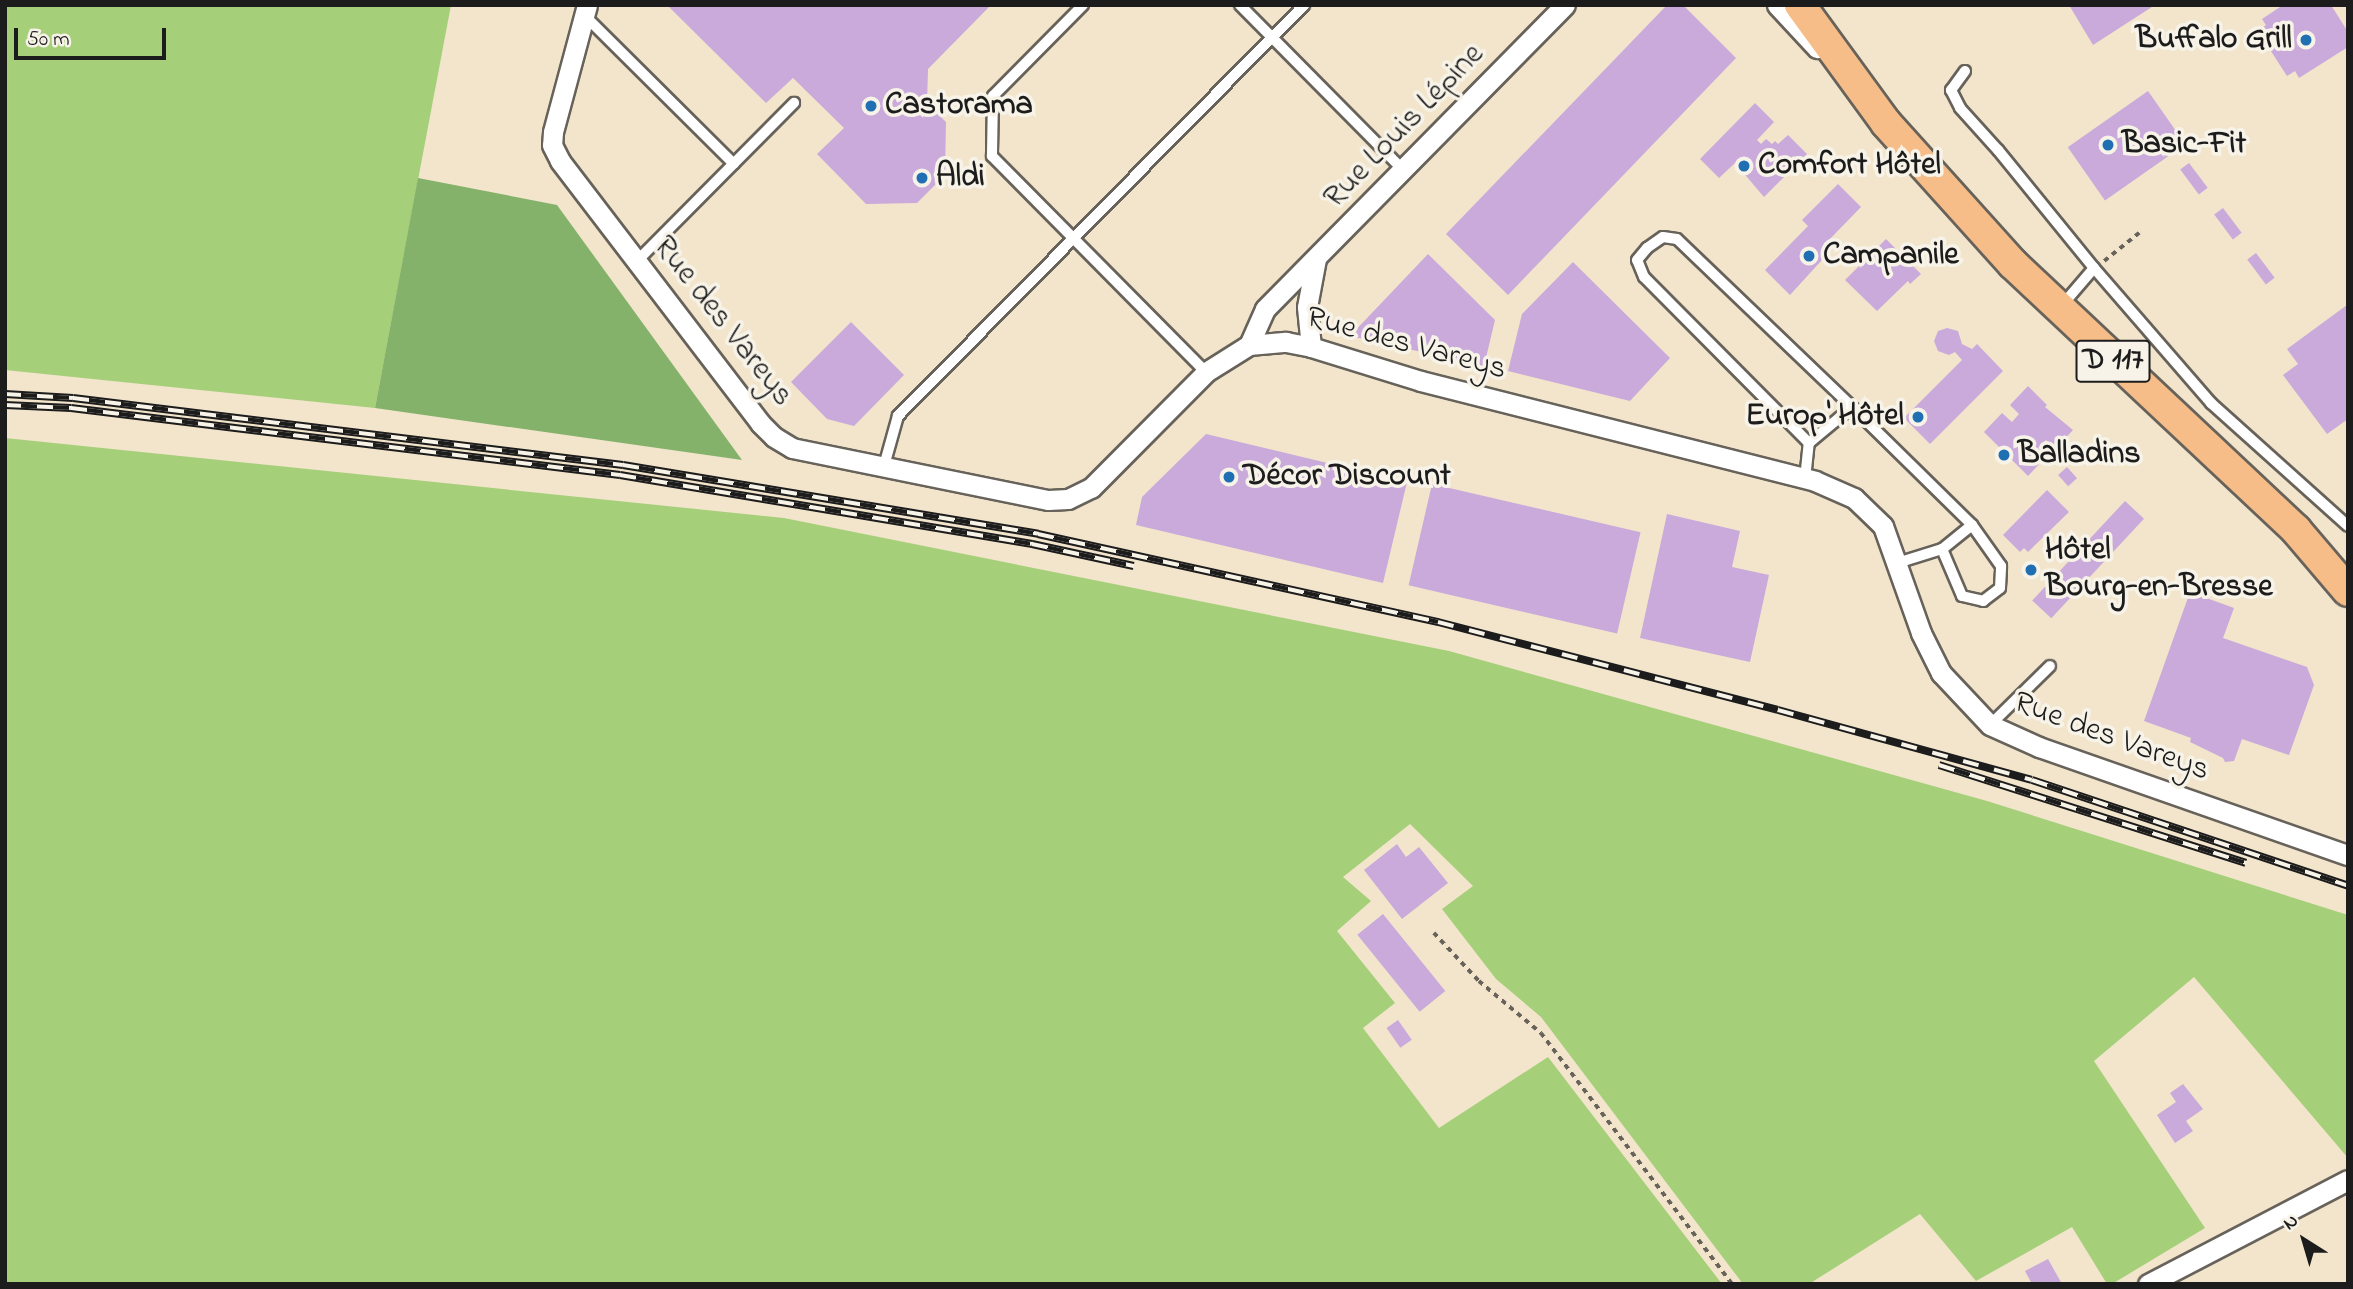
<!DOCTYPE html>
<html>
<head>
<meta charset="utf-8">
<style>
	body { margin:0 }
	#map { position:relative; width:2353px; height:1289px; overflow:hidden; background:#f2e5cc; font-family:"Indie Flower",sans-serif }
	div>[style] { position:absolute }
	.green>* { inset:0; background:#a6cf7a }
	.forest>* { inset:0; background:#84b26a }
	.building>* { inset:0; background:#c9aadb; transform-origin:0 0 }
	.path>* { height:3.5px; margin-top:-1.75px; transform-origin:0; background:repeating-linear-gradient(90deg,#67625a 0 5px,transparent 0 10px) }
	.roads { filter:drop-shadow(2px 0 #67625a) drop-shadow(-2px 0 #67625a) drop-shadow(0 2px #67625a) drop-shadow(0 -2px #67625a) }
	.service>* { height:10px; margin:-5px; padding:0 5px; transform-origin:5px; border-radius:5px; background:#fff }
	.minor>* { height:19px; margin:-9.5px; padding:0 9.5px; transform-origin:9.5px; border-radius:9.5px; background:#fff }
	.primary>* { height:30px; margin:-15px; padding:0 15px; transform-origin:15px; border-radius:15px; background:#f7bd88 }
	.rail>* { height:8px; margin-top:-4px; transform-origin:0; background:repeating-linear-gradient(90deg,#f7f3e8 0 16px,#1c1c1c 0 32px); box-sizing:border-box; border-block:2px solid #1c1c1c }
	.dots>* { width:19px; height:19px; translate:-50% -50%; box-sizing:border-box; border:4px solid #f7f3e8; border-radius:50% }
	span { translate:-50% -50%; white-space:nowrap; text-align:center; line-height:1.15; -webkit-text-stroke:7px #f7f3e8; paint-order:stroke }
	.shield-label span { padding:2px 5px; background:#f7f3e8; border:2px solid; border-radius:5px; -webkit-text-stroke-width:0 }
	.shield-label { font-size:30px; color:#1c1c1c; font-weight:700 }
	.poi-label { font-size:32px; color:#1c1c1c; font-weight:700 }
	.right { translate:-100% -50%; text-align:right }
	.left { translate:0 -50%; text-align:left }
	.street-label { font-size:32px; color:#1c1c1c }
	.frame { position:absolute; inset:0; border:7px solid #1c1c1c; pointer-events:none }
	.north { position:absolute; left:2269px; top:1205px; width:70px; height:70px; -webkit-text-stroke:5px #f7f3e8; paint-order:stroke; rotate:323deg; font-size:19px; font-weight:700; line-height:28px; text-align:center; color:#1c1c1c }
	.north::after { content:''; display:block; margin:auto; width:24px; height:32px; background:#1c1c1c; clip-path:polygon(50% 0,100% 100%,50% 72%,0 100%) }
	.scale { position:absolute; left:14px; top:28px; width:152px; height:32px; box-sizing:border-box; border:4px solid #1c1c1c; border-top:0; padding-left:9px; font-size:21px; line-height:24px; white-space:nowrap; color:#1c1c1c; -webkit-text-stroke:5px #f7f3e8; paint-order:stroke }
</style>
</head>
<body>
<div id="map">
	<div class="green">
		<div style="clip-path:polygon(5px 5px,451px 5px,375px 408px,5px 370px)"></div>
		<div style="clip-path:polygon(5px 438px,784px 518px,1449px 651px,1987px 801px,2348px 915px,2348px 1158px,2194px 977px,2094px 1061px,2205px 1228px,2112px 1284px,2107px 1284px,2072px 1227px,1976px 1281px,1920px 1214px,1809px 1284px,1743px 1284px,1541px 1017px,1496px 979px,1442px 909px,1473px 886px,1410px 824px,1343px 877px,1371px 901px,1337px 931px,1395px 1003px,1363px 1028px,1439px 1128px,1548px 1057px,1722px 1284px,5px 1284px)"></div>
	</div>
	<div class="forest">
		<div style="clip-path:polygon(418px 178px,557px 205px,742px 460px,375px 408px)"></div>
	</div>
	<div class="building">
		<div style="clip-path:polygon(667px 5px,991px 5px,928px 69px,927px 104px,946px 122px,945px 175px,917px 203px,866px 204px,817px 154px,844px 128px,793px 78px,766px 103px)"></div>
		<div style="clip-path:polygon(1667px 5px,1683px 5px,1736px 58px,1508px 295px,1446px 234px)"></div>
		<div style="clip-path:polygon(2069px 5px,2155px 5px,2093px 45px)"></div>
		<div style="clip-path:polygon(2283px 5px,2331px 5px,2348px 32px,2348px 47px,2299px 78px,2295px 71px,2287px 76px,2258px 31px,2266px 25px,2262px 19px)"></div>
		<div style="left:2148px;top:91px;width:65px;height:98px;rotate:55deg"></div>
		<div style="clip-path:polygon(1755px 103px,1774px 122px,1757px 140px,1761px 144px,1766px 139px,1772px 144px,1775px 141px,1778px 144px,1788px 135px,1807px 154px,1764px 197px,1735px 163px,1719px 178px,1700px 159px)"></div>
		<div style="left:2189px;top:163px;width:31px;height:11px;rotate:53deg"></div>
		<div style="clip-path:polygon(1838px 184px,1861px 207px,1826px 243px,1832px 249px,1790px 295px,1765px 270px,1808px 226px,1802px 220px)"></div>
		<div style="left:2223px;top:208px;width:31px;height:11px;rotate:53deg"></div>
		<div style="clip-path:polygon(1886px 239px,1921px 274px,1910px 284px,1908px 281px,1877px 311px,1845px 280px)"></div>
		<div style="left:2256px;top:253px;width:31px;height:11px;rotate:53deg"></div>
		<div style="clip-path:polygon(1428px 254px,1495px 320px,1484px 366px,1350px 336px)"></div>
		<div style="clip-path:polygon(1573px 262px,1670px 358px,1630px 401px,1508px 371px,1522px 314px)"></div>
		<div style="clip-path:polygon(2347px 305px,2348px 419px,2327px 434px,2283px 375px,2298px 364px,2287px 349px)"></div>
		<div style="clip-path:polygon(851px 322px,904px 375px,854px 426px,827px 419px,791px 382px)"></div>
		<div style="clip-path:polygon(1947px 328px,1958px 331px,1962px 344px,1972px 349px,1977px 344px,2003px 371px,1930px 444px,1904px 418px,1962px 360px,1955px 352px,1949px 355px,1938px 351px,1934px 341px,1938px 331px)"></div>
		<div style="clip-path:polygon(2028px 386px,2047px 405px,2045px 407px,2073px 430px,2055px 449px,2046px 440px,2038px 448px,2047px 456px,2028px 476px,2009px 457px,2004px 462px,1998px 456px,2003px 451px,1984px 432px,2002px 413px,2012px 422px,2019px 414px,2010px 405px)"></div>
		<div style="clip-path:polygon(1206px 434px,1407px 482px,1383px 583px,1136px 525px,1142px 497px)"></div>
		<div style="left:2067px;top:467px;width:15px;height:12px;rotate:48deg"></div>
		<div style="left:1432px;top:484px;width:214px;height:104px;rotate:13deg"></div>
		<div style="clip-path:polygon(2047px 490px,2069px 512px,2028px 552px,2024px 548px,2020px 552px,2003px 535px)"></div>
		<div style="left:2125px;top:501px;width:26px;height:136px;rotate:43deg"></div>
		<div style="clip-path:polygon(1667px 514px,1740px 531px,1732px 567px,1769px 575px,1750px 662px,1640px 638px)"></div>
		<div style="clip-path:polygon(2190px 592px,2234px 608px,2223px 638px,2307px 667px,2314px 685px,2289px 755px,2242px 739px,2234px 761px,2225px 762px,2223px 758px,2190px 742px,2191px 738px,2144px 721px)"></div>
		<div style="clip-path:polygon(1397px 844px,1406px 857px,1419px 847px,1448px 883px,1402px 919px,1364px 870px)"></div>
		<div style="left:1383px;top:914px;width:99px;height:33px;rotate:51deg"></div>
		<div style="left:1398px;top:1020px;width:24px;height:14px;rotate:55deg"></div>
		<div style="clip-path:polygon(2183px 1084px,2203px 1109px,2186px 1121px,2193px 1131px,2175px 1143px,2157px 1115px,2176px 1102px,2170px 1093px)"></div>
		<div style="clip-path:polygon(2048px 1259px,2062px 1284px,2032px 1284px,2025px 1271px)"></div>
	</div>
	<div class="path">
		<div style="left:2104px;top:261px;width:45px;rotate:-38.7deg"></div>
		<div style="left:1434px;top:933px;width:66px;rotate:46.8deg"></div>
		<div style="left:1479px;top:981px;width:81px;rotate:40deg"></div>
		<div style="left:1541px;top:1033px;width:315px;rotate:52.7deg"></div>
	</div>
	<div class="roads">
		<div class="service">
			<div style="left:1083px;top:5px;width:128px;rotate:134.7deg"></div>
			<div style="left:993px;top:96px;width:60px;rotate:91deg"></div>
			<div style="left:992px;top:156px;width:304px;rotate:45.3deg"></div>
			<div style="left:1240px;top:5px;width:232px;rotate:45.3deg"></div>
			<div style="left:584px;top:15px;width:211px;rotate:44.8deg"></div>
			<div style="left:1965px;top:71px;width:24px;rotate:126deg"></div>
			<div style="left:1951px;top:90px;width:20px;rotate:63deg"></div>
			<div style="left:1960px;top:108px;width:57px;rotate:47.9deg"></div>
			<div style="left:1998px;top:150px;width:152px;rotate:50.9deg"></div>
			<div style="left:2094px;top:268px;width:48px;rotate:130.7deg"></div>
			<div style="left:637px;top:261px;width:223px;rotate:-45.2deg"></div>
			<div style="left:2094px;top:268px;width:179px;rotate:49.1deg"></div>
			<div style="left:2211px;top:403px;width:184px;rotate:41.9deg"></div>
			<div style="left:1809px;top:443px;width:234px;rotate:-134.8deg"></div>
			<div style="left:1644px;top:277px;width:18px;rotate:-112deg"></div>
			<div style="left:1637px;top:260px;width:16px;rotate:-50deg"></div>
			<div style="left:1647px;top:248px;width:19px;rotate:-35deg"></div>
			<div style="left:1663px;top:237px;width:14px;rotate:8deg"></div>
			<div style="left:1677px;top:239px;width:243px;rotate:43.8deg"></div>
			<div style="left:884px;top:466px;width:52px;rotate:-74.4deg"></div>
			<div style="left:898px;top:416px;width:578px;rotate:-45.35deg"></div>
			<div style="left:1805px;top:479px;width:36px;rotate:-84deg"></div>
			<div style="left:1809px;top:443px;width:56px;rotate:-39.9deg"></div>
			<div style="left:1852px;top:407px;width:168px;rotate:44.5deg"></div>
			<div style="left:1972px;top:525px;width:38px;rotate:141deg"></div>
			<div style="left:1942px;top:549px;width:47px;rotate:162.7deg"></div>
			<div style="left:1942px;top:549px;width:51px;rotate:66.9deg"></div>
			<div style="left:1962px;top:596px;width:22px;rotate:13deg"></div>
			<div style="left:1983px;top:601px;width:21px;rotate:-37deg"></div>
			<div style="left:2000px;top:588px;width:22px;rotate:-87deg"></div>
			<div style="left:2001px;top:566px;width:50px;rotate:-125.3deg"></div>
			<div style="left:1990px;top:725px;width:84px;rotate:-44.5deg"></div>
		</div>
		<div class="minor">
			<div style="left:587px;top:5px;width:131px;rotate:105deg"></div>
			<div style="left:553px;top:132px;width:13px;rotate:94deg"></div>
			<div style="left:552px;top:145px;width:18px;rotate:63deg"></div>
			<div style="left:560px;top:161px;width:330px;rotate:52.6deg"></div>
			<div style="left:760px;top:423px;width:20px;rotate:45deg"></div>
			<div style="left:774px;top:437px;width:21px;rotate:31deg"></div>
			<div style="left:792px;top:448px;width:261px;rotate:11.5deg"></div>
			<div style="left:1048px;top:500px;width:20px;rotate:-3deg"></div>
			<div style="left:1068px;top:499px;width:25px;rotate:-26deg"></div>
			<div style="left:1091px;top:488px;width:163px;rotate:-45.2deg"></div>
			<div style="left:1206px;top:372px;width:51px;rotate:-32.1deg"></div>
			<div style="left:1249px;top:345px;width:37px;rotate:-5deg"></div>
			<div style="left:1286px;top:342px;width:25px;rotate:11deg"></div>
			<div style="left:1311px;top:347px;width:115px;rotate:17.2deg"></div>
			<div style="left:1421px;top:381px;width:406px;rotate:14.2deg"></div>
			<div style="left:1815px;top:481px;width:43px;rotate:23.6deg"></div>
			<div style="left:1854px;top:498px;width:40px;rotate:44deg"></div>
			<div style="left:1883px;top:526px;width:114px;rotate:70.4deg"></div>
			<div style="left:1921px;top:633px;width:45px;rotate:63.4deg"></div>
			<div style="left:1941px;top:673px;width:71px;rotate:46.7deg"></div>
			<div style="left:1990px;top:725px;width:54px;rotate:24.2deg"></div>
			<div style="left:2039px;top:747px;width:327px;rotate:19.3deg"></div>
			<div style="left:1777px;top:5px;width:59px;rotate:47.1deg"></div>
			<div style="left:1249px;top:345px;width:39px;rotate:-66deg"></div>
			<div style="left:1265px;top:309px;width:427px;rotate:-45.4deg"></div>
			<div style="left:1311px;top:347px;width:40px;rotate:-95.7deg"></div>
			<div style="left:1307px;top:307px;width:49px;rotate:-79.4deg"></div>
			<div style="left:2148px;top:1284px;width:225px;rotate:-27.5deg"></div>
		</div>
		<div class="primary">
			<div style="left:1800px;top:5px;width:146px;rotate:53.9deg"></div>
			<div style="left:1886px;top:123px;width:190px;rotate:48deg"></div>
			<div style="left:2013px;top:264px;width:388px;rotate:43.2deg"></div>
			<div style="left:2296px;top:530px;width:80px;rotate:49.6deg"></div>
		</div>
	</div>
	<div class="rail">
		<div style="left:5px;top:394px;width:68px;rotate:3.4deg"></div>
		<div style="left:73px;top:398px;width:554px;rotate:6.95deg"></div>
		<div style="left:623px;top:465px;width:421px;rotate:9.4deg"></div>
		<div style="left:1038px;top:534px;width:410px;rotate:12.4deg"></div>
		<div style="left:1438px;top:622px;width:351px;rotate:14.5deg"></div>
		<div style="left:1778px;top:710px;width:263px;rotate:15.4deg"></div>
		<div style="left:2032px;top:780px;width:333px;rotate:18.5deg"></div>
		<div style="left:5px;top:405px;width:66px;rotate:2.6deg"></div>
		<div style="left:71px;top:408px;width:553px;rotate:6.96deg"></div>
		<div style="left:620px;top:475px;width:418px;rotate:9.5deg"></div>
		<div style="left:1032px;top:544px;width:104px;rotate:12.2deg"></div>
		<div style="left:1939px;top:765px;width:322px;rotate:17.7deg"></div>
	</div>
	<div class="dots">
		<div style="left:2306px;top:40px;background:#1f6fb2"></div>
		<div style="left:871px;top:106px;background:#1f6fb2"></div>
		<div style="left:2108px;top:145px;background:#1f6fb2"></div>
		<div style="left:1744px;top:166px;background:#1f6fb2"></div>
		<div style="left:922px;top:178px;background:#1f6fb2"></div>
		<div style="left:1809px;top:256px;background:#1f6fb2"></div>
		<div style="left:1918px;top:417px;background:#1f6fb2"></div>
		<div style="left:2004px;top:455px;background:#1f6fb2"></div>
		<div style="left:1229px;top:477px;background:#1f6fb2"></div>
		<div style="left:2031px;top:570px;background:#1f6fb2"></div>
	</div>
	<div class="shield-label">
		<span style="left:2113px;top:361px">D 117</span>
	</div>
	<div class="poi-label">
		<span class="right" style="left:2292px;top:40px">Buffalo Grill</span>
		<span class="left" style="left:885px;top:106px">Castorama</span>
		<span class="left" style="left:2122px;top:145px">Basic-Fit</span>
		<span class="left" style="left:1758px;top:166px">Comfort Hôtel</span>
		<span class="left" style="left:936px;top:178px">Aldi</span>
		<span class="left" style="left:1823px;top:256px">Campanile</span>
		<span class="right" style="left:1904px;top:417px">Europ' Hôtel</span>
		<span class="left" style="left:2018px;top:455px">Balladins</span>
		<span class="left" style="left:1243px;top:477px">Décor Discount</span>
		<span class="left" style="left:2045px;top:570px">Hôtel<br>Bourg-en-Bresse</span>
	</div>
	<div class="street-label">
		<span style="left:1405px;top:127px;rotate:-46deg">Rue Louis Lépine</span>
		<span style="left:722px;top:322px;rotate:52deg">Rue des Vareys</span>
		<span style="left:1406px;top:345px;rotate:15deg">Rue des Vareys</span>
		<span style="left:2111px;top:738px;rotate:20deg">Rue des Vareys</span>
	</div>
	<div class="frame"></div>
	<div class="north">N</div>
	<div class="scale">50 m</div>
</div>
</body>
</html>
